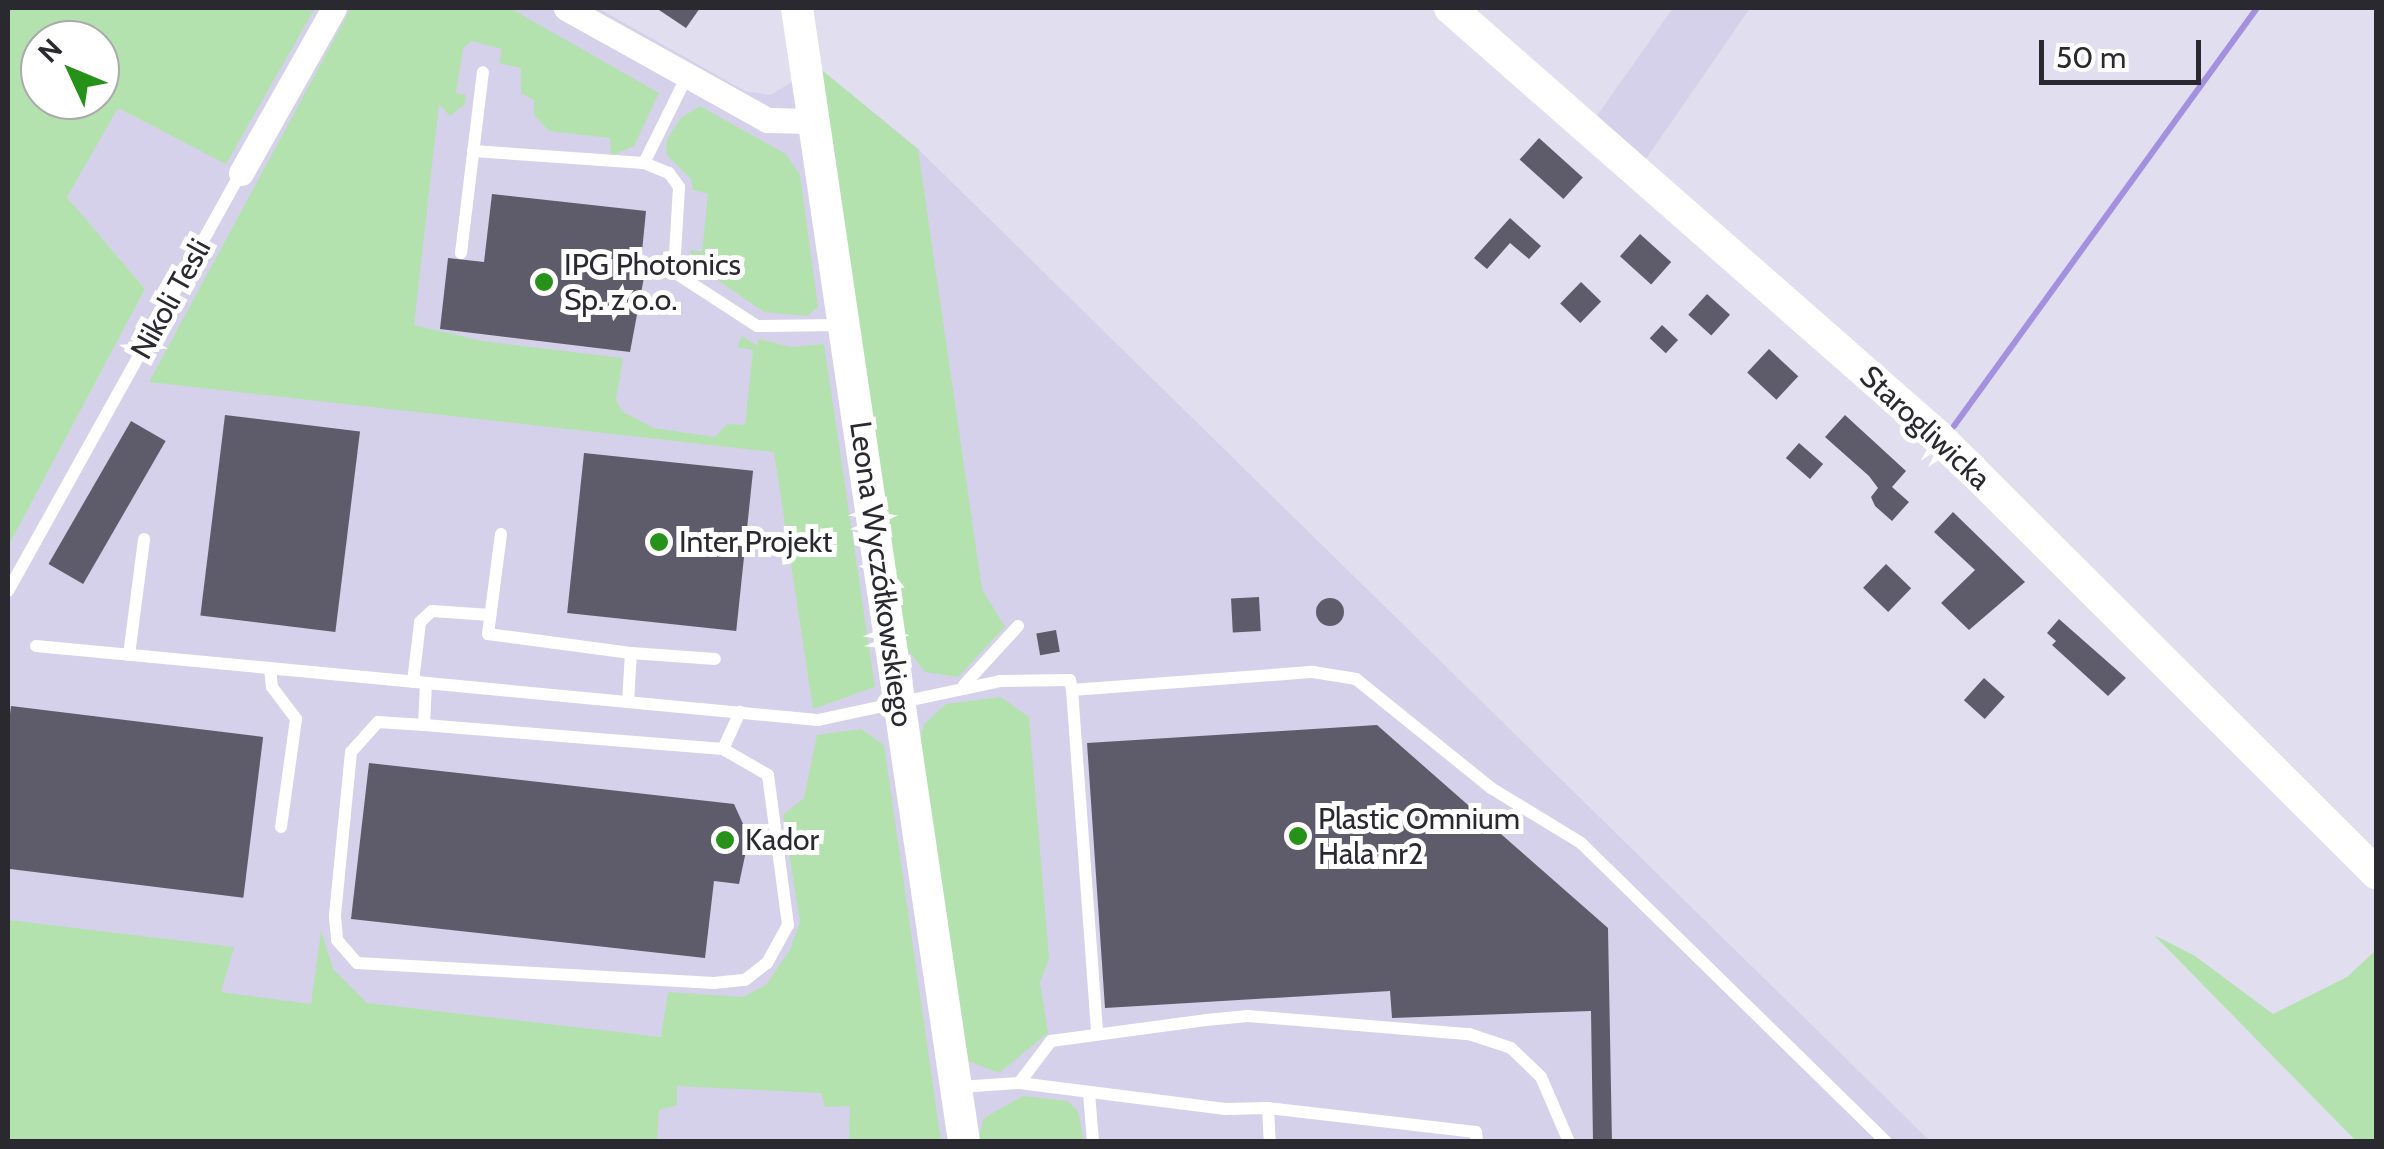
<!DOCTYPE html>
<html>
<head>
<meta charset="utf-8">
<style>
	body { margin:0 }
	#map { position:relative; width:2384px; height:1149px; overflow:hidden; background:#e1def0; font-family:Cabin,sans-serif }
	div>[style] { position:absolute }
	.built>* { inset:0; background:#d5d1ea }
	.green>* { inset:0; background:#b4e2ae }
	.stream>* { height:6px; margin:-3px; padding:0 3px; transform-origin:3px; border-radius:3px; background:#a391e0 }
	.building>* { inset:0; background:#5e5c6b; transform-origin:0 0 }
	.round { border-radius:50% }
	.service>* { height:12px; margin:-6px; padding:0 6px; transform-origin:6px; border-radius:6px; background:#fff }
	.minor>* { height:25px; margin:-12.5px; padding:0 12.5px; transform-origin:12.5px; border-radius:12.5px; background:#fff }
	.tertiary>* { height:32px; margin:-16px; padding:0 16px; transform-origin:16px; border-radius:16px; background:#fff }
	.dots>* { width:28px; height:28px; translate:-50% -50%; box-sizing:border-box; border:5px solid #fff; border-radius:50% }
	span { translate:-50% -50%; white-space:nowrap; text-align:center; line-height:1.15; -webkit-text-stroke:10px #fff; paint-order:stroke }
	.poi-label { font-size:30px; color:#2a2930 }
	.left { translate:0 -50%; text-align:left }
	.street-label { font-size:30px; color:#2a2930 }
	.frame { position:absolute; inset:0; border:10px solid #2a2930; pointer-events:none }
	.north { position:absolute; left:20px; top:20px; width:100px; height:100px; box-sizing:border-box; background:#fff; border:2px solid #aaa9ac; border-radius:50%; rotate:314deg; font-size:28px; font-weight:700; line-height:40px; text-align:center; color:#2a2930 }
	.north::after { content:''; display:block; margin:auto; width:35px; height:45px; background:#269219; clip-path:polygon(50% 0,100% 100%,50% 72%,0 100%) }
	.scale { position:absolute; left:2039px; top:40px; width:162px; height:45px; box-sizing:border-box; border:5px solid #2a2930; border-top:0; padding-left:12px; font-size:30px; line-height:35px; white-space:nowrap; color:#2a2930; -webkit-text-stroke:8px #fff; paint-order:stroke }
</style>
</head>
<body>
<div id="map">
	<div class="built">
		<div style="clip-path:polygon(evenodd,8px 8px,598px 8px,745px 91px,770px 95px,818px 67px,918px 149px,1930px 1141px,8px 1141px,8px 547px,145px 289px,67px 197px,8px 8px,40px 40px,100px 40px,100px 100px,40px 100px,40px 40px)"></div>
		<div style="clip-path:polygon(1673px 8px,1750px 8px,1646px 159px,1596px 117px)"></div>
	</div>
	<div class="green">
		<div style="clip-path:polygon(evenodd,8px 8px,315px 8px,226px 164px,118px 108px,67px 197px,145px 289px,8px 547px,8px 8px,40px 40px,100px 40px,100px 100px,40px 100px,40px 40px)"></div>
		<div style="clip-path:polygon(351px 8px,510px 8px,659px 93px,634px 146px,611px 156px,610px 138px,549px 131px,534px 115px,534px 100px,521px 93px,521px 68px,499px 63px,502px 49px,471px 41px,463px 49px,456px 93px,466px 95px,465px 104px,450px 116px,439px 104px,414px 325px,482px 341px,623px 358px,616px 400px,623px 412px,654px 428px,715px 437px,727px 424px,745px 425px,753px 350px,737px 347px,742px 336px,758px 346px,758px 339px,792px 347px,824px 344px,875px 687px,813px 709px,774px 452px,149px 382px)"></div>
		<div style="clip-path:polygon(818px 67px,918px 149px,982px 589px,1005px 627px,958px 677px,925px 672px,905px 646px)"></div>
		<div style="clip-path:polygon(700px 106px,786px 154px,800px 175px,818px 307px,807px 316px,764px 312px,690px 261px,691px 250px,702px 252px,708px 194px,693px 190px,691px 179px,666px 154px,667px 139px,681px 118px)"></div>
		<div style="clip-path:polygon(1001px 697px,1029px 717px,1049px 959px,1040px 982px,1048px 1033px,999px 1073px,968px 1061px,920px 738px,924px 724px,946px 704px)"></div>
		<div style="clip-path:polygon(861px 729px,884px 745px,941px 1141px,849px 1141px,850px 1106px,825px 1107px,821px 1093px,677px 1086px,677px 1105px,659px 1110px,657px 1141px,8px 1141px,8px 920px,234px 947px,221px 992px,311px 1004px,321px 931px,333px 969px,367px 1003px,661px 1037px,668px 992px,743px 997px,766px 985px,790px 950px,800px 922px,783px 815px,804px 798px,817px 735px)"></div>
		<div style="clip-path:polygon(2154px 935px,2195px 956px,2273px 1014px,2347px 977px,2376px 950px,2376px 1141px,2356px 1141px)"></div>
		<div style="clip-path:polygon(1023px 1096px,1068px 1101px,1078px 1111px,1084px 1141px,978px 1141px,984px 1118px)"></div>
	</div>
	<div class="stream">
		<div style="left:1954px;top:426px;width:516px;rotate:-54.06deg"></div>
	</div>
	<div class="building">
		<div style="clip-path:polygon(656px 8px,700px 8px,686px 28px)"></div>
		<div style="left:1539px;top:138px;width:59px;height:29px;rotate:42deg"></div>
		<div style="clip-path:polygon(492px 194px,646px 211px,640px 272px,645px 272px,630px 352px,440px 329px,448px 258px,484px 262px)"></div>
		<div style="clip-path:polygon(1510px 218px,1541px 246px,1529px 259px,1510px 243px,1487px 269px,1474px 258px)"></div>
		<div style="left:1640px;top:234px;width:42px;height:30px;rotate:42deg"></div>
		<div style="left:1581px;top:282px;width:28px;height:30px;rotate:44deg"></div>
		<div style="left:1707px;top:294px;width:31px;height:28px;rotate:42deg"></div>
		<div style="left:1662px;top:325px;width:22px;height:18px;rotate:43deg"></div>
		<div style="left:1769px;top:349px;width:40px;height:32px;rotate:43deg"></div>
		<div style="left:225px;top:415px;width:136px;height:202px;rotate:7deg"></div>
		<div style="clip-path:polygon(1845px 415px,1906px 471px,1892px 487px,1909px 502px,1892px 521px,1875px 506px,1871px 497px,1878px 488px,1869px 476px,1825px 437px)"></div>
		<div style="left:131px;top:421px;width:40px;height:165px;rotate:30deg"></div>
		<div style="left:1799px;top:443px;width:32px;height:20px;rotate:41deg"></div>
		<div style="left:584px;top:453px;width:170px;height:161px;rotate:6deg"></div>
		<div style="clip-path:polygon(1953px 512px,2025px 582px,1969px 630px,1941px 603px,1975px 570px,1934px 532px)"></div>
		<div style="left:1886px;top:564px;width:35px;height:33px;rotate:44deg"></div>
		<div style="left:1259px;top:597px;width:34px;height:28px;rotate:87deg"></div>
		<div class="round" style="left:1316px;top:598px;width:28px;height:28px"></div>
		<div style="clip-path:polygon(2059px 619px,2126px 678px,2108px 696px,2052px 645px,2056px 641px,2047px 633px)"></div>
		<div style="left:1056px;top:630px;width:22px;height:20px;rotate:80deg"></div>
		<div style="left:1984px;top:678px;width:28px;height:30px;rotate:42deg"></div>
		<div style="left:11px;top:706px;width:254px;height:162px;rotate:7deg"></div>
		<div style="clip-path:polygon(1377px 725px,1608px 928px,1612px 1142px,1593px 1142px,1591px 1011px,1392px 1018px,1390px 991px,1105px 1008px,1087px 743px)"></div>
		<div style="clip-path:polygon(369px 763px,734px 804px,749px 837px,739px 884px,714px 881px,705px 958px,351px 919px)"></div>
	</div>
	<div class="service">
		<div style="left:473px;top:151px;width:171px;rotate:4deg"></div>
		<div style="left:644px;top:163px;width:97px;rotate:-63.7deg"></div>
		<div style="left:644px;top:163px;width:27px;rotate:22deg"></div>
		<div style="left:669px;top:173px;width:17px;rotate:54deg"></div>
		<div style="left:679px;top:187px;width:85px;rotate:93.4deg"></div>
		<div style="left:674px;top:272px;width:99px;rotate:33deg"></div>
		<div style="left:757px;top:326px;width:85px;rotate:-0.7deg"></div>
		<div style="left:461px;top:253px;width:182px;rotate:-83.1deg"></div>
		<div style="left:501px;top:534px;width:101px;rotate:97.4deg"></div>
		<div style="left:488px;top:634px;width:144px;rotate:7.6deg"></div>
		<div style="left:8px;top:591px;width:479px;rotate:-60.9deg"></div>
		<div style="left:36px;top:646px;width:785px;rotate:5.41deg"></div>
		<div style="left:818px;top:720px;width:186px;rotate:-12.1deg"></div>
		<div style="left:1000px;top:681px;width:70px;rotate:-0.8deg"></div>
		<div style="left:1070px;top:680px;width:10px;rotate:79deg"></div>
		<div style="left:1072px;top:690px;width:242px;rotate:-4.3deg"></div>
		<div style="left:1313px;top:672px;width:44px;rotate:9.2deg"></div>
		<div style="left:1356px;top:679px;width:174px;rotate:38.9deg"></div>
		<div style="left:1491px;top:788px;width:105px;rotate:31.4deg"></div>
		<div style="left:1581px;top:843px;width:427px;rotate:44.4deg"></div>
		<div style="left:129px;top:655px;width:117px;rotate:-82.6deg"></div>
		<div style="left:270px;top:668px;width:19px;rotate:84deg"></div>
		<div style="left:272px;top:687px;width:40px;rotate:53deg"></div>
		<div style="left:296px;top:719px;width:109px;rotate:97.9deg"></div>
		<div style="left:413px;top:682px;width:60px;rotate:-83.3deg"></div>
		<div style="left:420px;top:622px;width:16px;rotate:-43deg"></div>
		<div style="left:432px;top:611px;width:58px;rotate:3.9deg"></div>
		<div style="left:964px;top:685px;width:80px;rotate:-47.5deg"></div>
		<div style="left:1072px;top:690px;width:345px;rotate:85.8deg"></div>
		<div style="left:628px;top:702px;width:49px;rotate:-86.5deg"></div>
		<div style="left:631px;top:653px;width:84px;rotate:4.1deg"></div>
		<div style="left:424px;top:725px;width:46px;rotate:-176.3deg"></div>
		<div style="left:378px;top:722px;width:40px;rotate:132deg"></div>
		<div style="left:351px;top:752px;width:165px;rotate:95.6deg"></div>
		<div style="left:335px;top:916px;width:24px;rotate:85deg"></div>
		<div style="left:337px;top:940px;width:30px;rotate:49deg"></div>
		<div style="left:357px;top:963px;width:358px;rotate:3.2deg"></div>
		<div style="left:714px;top:983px;width:31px;rotate:-6deg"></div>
		<div style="left:745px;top:980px;width:28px;rotate:-38deg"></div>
		<div style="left:767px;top:963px;width:43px;rotate:-61.1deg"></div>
		<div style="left:788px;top:925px;width:151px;rotate:-97.6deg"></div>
		<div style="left:768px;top:775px;width:52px;rotate:-150deg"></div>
		<div style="left:723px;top:749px;width:300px;rotate:-175.4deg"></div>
		<div style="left:424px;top:725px;width:42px;rotate:-87.3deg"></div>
		<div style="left:723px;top:749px;width:41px;rotate:-65.3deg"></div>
		<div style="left:1019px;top:1083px;width:53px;rotate:-52.7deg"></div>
		<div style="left:1051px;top:1041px;width:156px;rotate:-7.7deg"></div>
		<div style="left:1206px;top:1020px;width:42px;rotate:-5.4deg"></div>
		<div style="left:1248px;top:1016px;width:222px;rotate:4.7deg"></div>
		<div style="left:1469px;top:1034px;width:44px;rotate:18.4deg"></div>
		<div style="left:1511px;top:1048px;width:42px;rotate:44deg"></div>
		<div style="left:1541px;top:1077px;width:71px;rotate:66.7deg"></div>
		<div style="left:959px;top:1087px;width:60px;rotate:-3.8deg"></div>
		<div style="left:1019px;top:1083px;width:208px;rotate:7.2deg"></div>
		<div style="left:1225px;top:1109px;width:43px;rotate:-1.3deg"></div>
		<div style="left:1268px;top:1108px;width:209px;rotate:6.6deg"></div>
		<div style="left:1476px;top:1132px;width:10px;rotate:84deg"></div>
		<div style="left:1089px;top:1093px;width:49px;rotate:85.3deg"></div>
		<div style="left:1268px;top:1108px;width:34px;rotate:87deg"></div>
	</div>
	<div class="minor">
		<div style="left:566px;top:8px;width:230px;rotate:29.1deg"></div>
		<div style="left:767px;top:120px;width:48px;rotate:1.2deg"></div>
		<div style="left:241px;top:173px;width:189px;rotate:-60.6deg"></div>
	</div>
	<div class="tertiary">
		<div style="left:797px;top:8px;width:1146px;rotate:81.62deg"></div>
		<div style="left:1450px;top:8px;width:649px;rotate:41.25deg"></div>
		<div style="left:1938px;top:436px;width:619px;rotate:44.93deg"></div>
	</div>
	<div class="dots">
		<div style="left:544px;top:282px;background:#269219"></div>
		<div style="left:659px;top:542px;background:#269219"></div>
		<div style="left:1298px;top:836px;background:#269219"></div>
		<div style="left:725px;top:840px;background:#269219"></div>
	</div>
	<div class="poi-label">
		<span class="left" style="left:564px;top:282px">IPG Photonics<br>Sp. z o.o.</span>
		<span class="left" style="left:679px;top:542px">Inter Projekt</span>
		<span class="left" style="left:1318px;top:836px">Plastic Omnium<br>Hala nr2</span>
		<span class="left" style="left:745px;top:840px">Kador</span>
	</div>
	<div class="street-label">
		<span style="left:171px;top:299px;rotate:-61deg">Nikoli Tesli</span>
		<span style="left:1925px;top:428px;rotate:43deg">Starogliwicka</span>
		<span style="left:881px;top:574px;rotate:82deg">Leona Wyczółkowskiego</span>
	</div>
	<div class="frame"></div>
	<div class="north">N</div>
	<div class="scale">50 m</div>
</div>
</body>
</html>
